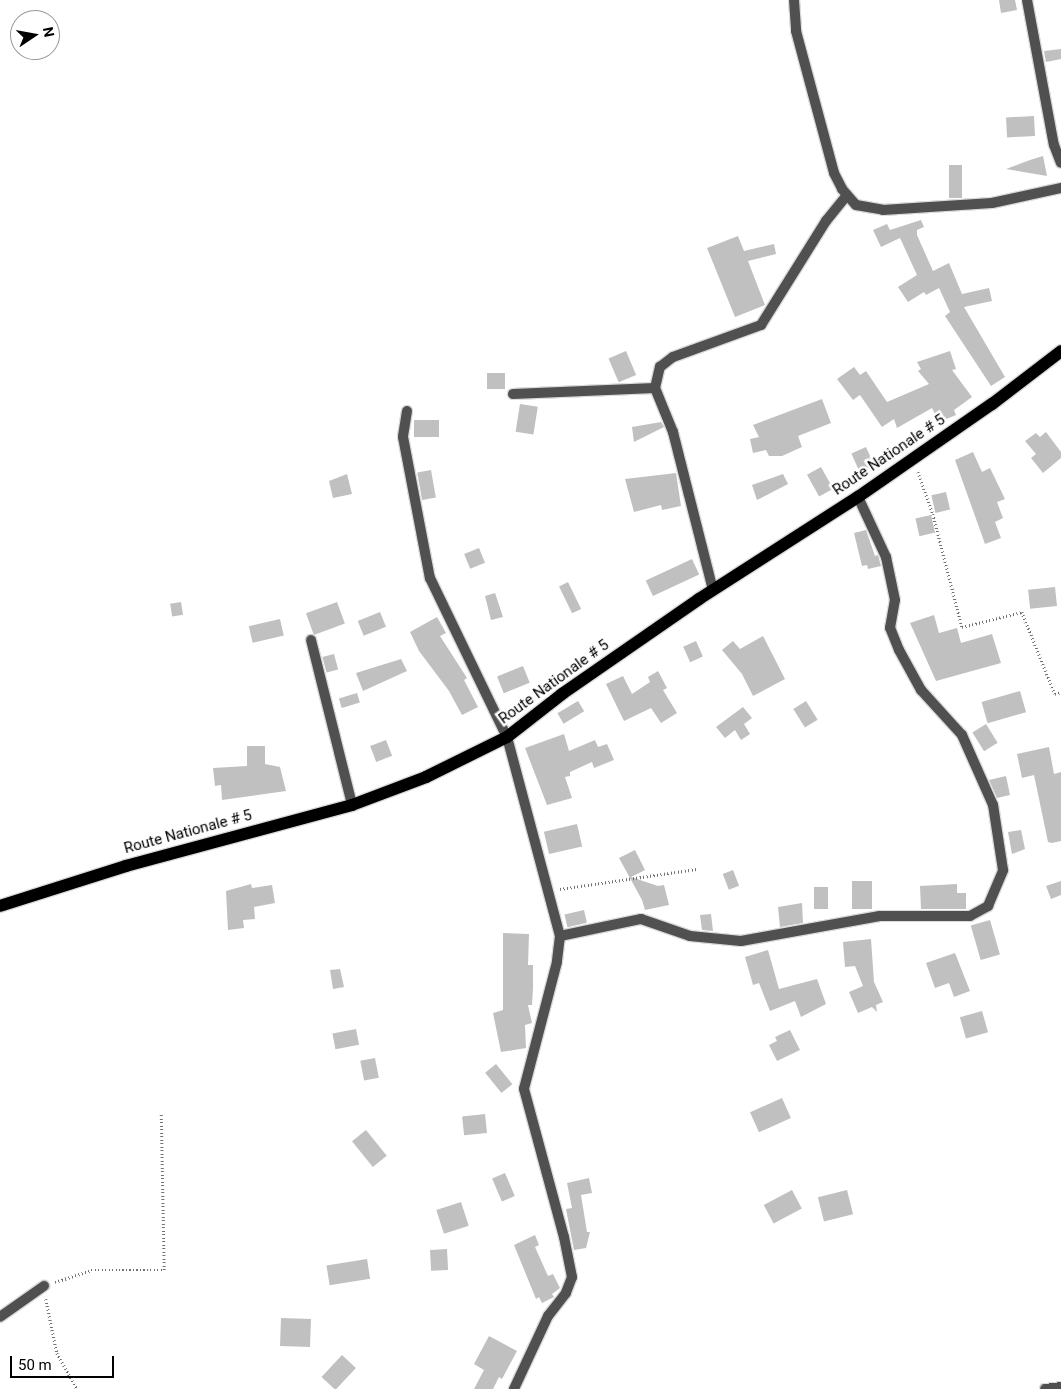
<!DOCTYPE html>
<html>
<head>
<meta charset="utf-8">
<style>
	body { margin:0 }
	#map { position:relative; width:1061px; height:1389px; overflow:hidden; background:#fff; font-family:Roboto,sans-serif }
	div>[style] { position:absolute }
	.building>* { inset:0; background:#c0c0c0; transform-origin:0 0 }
	.path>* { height:2.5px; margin-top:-1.25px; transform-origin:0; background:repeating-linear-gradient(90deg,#727272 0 1px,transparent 0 3.5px) }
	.roads { filter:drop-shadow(1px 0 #dbdbdb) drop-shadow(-1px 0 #dbdbdb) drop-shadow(0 1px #dbdbdb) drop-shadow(0 -1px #dbdbdb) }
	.street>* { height:10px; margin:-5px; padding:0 5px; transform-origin:5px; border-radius:5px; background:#505050 }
	.primary>* { height:12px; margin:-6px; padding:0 6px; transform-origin:6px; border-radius:6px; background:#000 }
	span { translate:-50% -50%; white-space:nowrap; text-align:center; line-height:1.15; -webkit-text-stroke:5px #fff; paint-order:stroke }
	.street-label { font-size:15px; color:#000 }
	.north { position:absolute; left:10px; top:10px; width:50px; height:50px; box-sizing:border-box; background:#fff; border:1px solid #999; border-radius:50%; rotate:78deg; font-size:14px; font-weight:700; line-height:20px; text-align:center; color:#000 }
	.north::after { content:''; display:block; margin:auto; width:18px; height:22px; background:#000; clip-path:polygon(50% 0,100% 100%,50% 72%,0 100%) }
	.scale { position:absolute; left:10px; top:1356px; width:104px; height:22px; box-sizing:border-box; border:2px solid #000; border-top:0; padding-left:6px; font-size:15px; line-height:18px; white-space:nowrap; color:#000; -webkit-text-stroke:4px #fff; paint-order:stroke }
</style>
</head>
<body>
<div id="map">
	<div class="building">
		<div style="clip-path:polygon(999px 0,1015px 0,1017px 10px,1001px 13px)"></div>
		<div style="clip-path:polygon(1061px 49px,1061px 59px,1046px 62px,1044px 51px)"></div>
		<div style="left:1034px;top:116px;width:20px;height:28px;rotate:87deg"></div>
		<div style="clip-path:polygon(1043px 156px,1047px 176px,1006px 169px,1030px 160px)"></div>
		<div style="left:949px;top:165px;width:13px;height:33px"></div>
		<div style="clip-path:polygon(921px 220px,924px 227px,917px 230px,917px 235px,933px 271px,949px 263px,962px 294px,989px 288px,992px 301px,964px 307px,1005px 377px,991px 386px,945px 316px,950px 312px,939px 288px,926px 295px,924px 292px,908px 302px,898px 287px,917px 275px,900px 238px,881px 247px,873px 230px,887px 224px,890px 230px)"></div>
		<div style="clip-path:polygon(738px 236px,744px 251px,774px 244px,776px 254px,748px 261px,765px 305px,735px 317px,707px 248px)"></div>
		<div style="left:626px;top:351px;width:26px;height:19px;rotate:67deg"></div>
		<div style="clip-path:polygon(950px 351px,956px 369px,952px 370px,972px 397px,954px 410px,956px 415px,939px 422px,932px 408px,897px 428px,894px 419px,882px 427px,860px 395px,853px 400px,837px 379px,854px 367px,860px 375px,866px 371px,887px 402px,929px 384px,918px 371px,921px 369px,917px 362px)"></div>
		<div style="left:487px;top:373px;width:18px;height:16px"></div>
		<div style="clip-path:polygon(822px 399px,831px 423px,798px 436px,802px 447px,782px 456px,769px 456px,766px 450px,753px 453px,750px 439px,759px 437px,753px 425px)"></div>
		<div style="left:520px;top:404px;width:18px;height:28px;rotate:9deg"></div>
		<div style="left:414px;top:420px;width:25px;height:17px"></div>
		<div style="clip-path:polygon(661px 422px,664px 427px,634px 442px,632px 427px)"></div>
		<div style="clip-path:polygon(1046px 432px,1061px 452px,1061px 458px,1043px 473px,1031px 458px,1036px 454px,1025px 441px,1036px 433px,1040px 437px)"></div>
		<div style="left:866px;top:447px;width:20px;height:16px;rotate:66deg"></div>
		<div style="clip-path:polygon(973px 452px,982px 472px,990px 468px,1005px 499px,997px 502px,1003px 518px,995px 522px,1001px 538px,985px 544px,955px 460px)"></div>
		<div style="left:821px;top:467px;width:25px;height:16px;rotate:61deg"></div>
		<div style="left:431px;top:470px;width:28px;height:14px;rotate:80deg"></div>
		<div style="clip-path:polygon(676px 473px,681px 506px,662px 510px,661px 505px,634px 512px,625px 479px)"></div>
		<div style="clip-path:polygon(347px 474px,352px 494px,333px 498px,329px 481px)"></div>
		<div style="clip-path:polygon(783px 474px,788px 484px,757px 500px,752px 485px)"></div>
		<div style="left:946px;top:492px;width:18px;height:15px;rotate:77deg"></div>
		<div style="left:931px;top:515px;width:18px;height:16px;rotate:77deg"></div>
		<div style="clip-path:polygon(866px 530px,875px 556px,878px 555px,881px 566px,868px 569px,867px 565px,862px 566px,854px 533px)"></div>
		<div style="left:479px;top:548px;width:16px;height:16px;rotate:68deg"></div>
		<div style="left:692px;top:559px;width:17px;height:51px;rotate:65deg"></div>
		<div style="left:568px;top:582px;width:30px;height:10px;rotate:64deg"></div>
		<div style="left:1055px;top:587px;width:19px;height:27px;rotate:84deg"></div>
		<div style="clip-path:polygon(495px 593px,503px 617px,491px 620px,485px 596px)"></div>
		<div style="left:181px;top:602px;width:13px;height:11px;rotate:81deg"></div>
		<div style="left:337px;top:602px;width:23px;height:33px;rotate:70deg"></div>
		<div style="left:380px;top:612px;width:16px;height:24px;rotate:68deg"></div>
		<div style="clip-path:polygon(934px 615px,939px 633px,957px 628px,961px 643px,992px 634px,1001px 663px,936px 681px,910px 623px)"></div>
		<div style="clip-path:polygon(437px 617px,446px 633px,440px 636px,467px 678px,464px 680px,478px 707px,462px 715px,449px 691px,419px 651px,410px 632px)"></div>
		<div style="left:280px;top:619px;width:17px;height:32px;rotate:77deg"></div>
		<div style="clip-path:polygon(763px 636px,785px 679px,753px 696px,742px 674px,722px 650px,733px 641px,740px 649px)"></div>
		<div style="left:696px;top:641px;width:17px;height:14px;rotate:66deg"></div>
		<div style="left:334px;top:654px;width:16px;height:12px;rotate:75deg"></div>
		<div style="clip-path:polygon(401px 659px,407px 671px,363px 691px,356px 673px)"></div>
		<div style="left:523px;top:666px;width:18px;height:28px;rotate:68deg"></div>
		<div style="clip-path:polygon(658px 671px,667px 688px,663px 690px,677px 713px,661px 723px,651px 708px,624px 721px,606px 684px,623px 676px,632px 694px,650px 682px,648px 677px)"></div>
		<div style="left:1020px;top:691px;width:22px;height:40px;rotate:74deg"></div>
		<div style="left:357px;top:693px;width:10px;height:19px;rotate:73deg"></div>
		<div style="left:578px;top:701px;width:12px;height:24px;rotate:59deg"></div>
		<div style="left:806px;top:701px;width:22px;height:15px;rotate:58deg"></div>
		<div style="clip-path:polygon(743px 707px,752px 718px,744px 724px,750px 734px,741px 740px,735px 730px,725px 738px,716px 727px)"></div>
		<div style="left:986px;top:724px;width:22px;height:16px;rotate:58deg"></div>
		<div style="clip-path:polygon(564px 734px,569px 751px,595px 740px,598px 747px,607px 744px,614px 760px,594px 768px,592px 762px,570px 772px,570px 776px,565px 777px,572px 798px,547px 805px,525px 748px)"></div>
		<div style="left:386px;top:740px;width:17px;height:17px;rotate:69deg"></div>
		<div style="clip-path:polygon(247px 746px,265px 746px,265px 764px,280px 767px,286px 791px,222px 800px,221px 785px,215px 786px,213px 768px,247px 766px)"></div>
		<div style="clip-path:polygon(1049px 747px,1054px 774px,1061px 772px,1061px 841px,1052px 843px,1048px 842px,1034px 775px,1022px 778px,1017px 754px)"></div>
		<div style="clip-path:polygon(1006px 776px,1010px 795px,997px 798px,989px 780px)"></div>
		<div style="left:577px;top:824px;width:23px;height:34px;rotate:77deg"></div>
		<div style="clip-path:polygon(1021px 830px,1025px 849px,1012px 854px,1008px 832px)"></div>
		<div style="clip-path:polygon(635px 850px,645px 870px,631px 877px,658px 886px,664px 885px,669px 905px,645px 910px,642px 900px,619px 858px)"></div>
		<div style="left:733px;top:870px;width:17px;height:11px;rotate:69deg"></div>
		<div style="left:852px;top:881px;width:20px;height:28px"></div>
		<div style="clip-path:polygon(1061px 881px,1061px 895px,1051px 899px,1046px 886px)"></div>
		<div style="clip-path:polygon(251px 884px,252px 888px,272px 885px,275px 903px,254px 907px,255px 919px,243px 920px,244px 928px,228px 930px,226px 891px)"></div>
		<div style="clip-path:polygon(957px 884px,957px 893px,966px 893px,966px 909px,921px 909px,920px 886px)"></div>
		<div style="left:814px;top:887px;width:14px;height:22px"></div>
		<div style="clip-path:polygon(802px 903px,803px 923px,780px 927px,778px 907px)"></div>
		<div style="left:584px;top:910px;width:13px;height:20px;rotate:77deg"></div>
		<div style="clip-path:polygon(711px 914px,713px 931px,702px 930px,700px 915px)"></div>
		<div style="left:990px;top:920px;width:36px;height:20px;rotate:74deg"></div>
		<div style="clip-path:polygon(503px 933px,529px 934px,528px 965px,533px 965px,533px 988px,532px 1005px,528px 1005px,532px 1023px,525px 1025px,526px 1048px,501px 1052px,493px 1013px,503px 1010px)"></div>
		<div style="clip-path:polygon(871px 939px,874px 982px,883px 1002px,876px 1005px,877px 1012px,872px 1007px,858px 1013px,849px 992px,863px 986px,855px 966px,845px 967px,843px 942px)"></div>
		<div style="clip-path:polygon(768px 950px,779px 989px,817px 979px,826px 1004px,801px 1017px,795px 1001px,770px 1011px,759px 983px,753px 985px,745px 957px)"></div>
		<div style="clip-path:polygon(955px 953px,970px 991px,954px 997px,949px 983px,935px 988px,926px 963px)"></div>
		<div style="clip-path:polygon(340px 969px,344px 987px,333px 989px,330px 970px)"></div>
		<div style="left:982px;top:1011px;width:22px;height:23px;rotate:74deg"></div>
		<div style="left:356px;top:1029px;width:16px;height:24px;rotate:79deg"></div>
		<div style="clip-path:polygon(790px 1030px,800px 1050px,777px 1061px,769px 1045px,777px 1041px,775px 1037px)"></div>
		<div style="left:375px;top:1058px;width:20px;height:15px;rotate:79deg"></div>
		<div style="left:496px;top:1064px;width:26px;height:14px;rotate:51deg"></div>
		<div style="left:782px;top:1098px;width:22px;height:35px;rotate:66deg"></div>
		<div style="left:485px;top:1114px;width:19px;height:23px;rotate:84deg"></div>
		<div style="left:366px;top:1130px;width:33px;height:18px;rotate:51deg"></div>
		<div style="left:505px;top:1173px;width:25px;height:14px;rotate:67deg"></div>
		<div style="clip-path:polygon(589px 1178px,592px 1193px,581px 1195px,587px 1232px,590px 1232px,586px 1248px,574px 1250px,566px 1209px,572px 1208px,567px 1183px)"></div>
		<div style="left:792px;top:1190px;width:21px;height:32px;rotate:62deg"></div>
		<div style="left:847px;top:1190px;width:25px;height:30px;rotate:76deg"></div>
		<div style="left:461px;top:1202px;width:25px;height:26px;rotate:72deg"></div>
		<div style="clip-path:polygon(535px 1235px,539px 1245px,535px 1247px,548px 1276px,553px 1274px,560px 1288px,552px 1294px,554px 1297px,542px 1303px,539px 1297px,536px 1299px,514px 1245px)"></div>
		<div style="left:447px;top:1249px;width:21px;height:17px;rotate:87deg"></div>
		<div style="left:367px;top:1259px;width:20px;height:41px;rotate:81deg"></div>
		<div style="left:281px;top:1318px;width:30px;height:28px;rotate:2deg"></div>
		<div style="clip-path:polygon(489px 1336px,517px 1351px,502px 1379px,499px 1377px,493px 1389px,474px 1389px,484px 1370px,474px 1364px)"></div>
		<div style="left:342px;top:1355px;width:19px;height:30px;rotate:43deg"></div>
	</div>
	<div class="path">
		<div style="left:918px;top:472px;width:45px;rotate:70.3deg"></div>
		<div style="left:933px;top:514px;width:117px;rotate:75.6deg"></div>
		<div style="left:962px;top:627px;width:62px;rotate:-14deg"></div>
		<div style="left:1022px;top:612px;width:88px;rotate:68.1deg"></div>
		<div style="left:1055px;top:694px;width:6px;rotate:-18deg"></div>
		<div style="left:560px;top:889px;width:138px;rotate:-8.3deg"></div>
		<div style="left:55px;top:1282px;width:38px;rotate:-18deg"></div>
		<div style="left:91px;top:1270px;width:73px"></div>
		<div style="left:164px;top:1270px;width:157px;rotate:-91.1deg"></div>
		<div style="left:46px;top:1299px;width:55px;rotate:78.5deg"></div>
		<div style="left:57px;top:1353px;width:41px;rotate:60.9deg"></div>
	</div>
	<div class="roads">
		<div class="street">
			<div style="left:794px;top:0;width:31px;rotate:86deg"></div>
			<div style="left:796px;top:31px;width:147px;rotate:75deg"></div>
			<div style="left:834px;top:173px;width:18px;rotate:63deg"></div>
			<div style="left:842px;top:189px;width:21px;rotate:49deg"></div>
			<div style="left:856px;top:205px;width:27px;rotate:10deg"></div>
			<div style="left:883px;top:210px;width:109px;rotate:-3.7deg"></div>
			<div style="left:992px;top:203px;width:71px;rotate:-12.3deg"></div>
			<div style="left:1027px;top:0;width:147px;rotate:79.5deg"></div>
			<div style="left:1054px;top:145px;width:19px;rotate:69deg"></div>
			<div style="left:655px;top:388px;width:22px;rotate:-77deg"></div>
			<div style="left:660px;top:367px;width:16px;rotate:-38deg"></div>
			<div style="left:673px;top:357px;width:94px;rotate:-20deg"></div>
			<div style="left:761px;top:325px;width:123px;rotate:-58deg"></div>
			<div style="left:826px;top:221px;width:33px;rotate:-51deg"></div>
			<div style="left:513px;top:394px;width:142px;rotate:-2.4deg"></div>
			<div style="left:655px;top:388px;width:48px;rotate:67.8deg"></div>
			<div style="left:673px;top:432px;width:163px;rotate:75.8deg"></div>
			<div style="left:407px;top:411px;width:26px;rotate:99deg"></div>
			<div style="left:403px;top:437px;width:144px;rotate:79.2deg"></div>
			<div style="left:430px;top:578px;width:177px;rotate:64.2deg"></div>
			<div style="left:507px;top:737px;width:206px;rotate:75.1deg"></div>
			<div style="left:560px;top:936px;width:26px;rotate:97deg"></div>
			<div style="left:557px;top:962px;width:131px;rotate:104.6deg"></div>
			<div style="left:524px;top:1089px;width:153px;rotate:74.9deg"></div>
			<div style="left:564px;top:1237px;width:41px;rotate:78.7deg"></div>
			<div style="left:572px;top:1277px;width:17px;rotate:111deg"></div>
			<div style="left:566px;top:1293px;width:29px;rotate:128deg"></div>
			<div style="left:548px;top:1316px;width:81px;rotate:115deg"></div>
			<div style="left:311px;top:640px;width:170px;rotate:76deg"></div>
			<div style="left:560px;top:936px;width:83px;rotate:-11.9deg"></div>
			<div style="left:641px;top:919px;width:52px;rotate:19.1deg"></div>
			<div style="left:690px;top:936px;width:51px;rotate:5.6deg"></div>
			<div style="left:741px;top:941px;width:141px;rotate:-10.2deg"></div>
			<div style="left:880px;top:916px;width:90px"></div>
			<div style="left:970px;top:916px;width:21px;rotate:-29deg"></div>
			<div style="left:988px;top:906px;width:39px;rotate:-67deg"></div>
			<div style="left:1003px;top:870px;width:66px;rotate:-98.7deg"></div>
			<div style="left:993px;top:805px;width:77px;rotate:-113.9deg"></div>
			<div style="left:962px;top:735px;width:61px;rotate:-132.3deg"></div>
			<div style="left:921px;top:690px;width:46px;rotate:-118.8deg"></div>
			<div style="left:899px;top:650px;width:24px;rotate:-112deg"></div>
			<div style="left:890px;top:628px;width:28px;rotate:-80deg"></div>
			<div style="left:895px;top:600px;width:44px;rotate:-101.8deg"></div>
			<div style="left:886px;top:557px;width:66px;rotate:-115deg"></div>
			<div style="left:0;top:1317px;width:54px;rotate:-35.2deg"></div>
			<div style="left:1045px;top:1389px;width:16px;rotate:-7deg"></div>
		</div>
		<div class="primary">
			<div style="left:0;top:906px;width:132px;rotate:-17.6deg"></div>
			<div style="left:126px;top:866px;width:234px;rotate:-15.1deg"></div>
			<div style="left:352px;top:805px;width:79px;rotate:-20.7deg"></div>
			<div style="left:426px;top:777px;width:90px;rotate:-26.3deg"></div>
			<div style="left:507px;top:737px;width:70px;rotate:-38deg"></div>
			<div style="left:562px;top:694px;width:167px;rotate:-34.7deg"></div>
			<div style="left:699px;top:599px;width:189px;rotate:-32.7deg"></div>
			<div style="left:858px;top:497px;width:163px;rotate:-34.8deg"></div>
			<div style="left:992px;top:404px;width:87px;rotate:-37.5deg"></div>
		</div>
	</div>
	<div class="street-label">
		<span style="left:889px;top:455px;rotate:-34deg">Route Nationale # 5</span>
		<span style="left:554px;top:682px;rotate:-36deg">Route Nationale # 5</span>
		<span style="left:188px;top:832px;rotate:-15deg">Route Nationale # 5</span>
	</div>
	<div class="north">N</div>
	<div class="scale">50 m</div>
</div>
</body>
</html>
